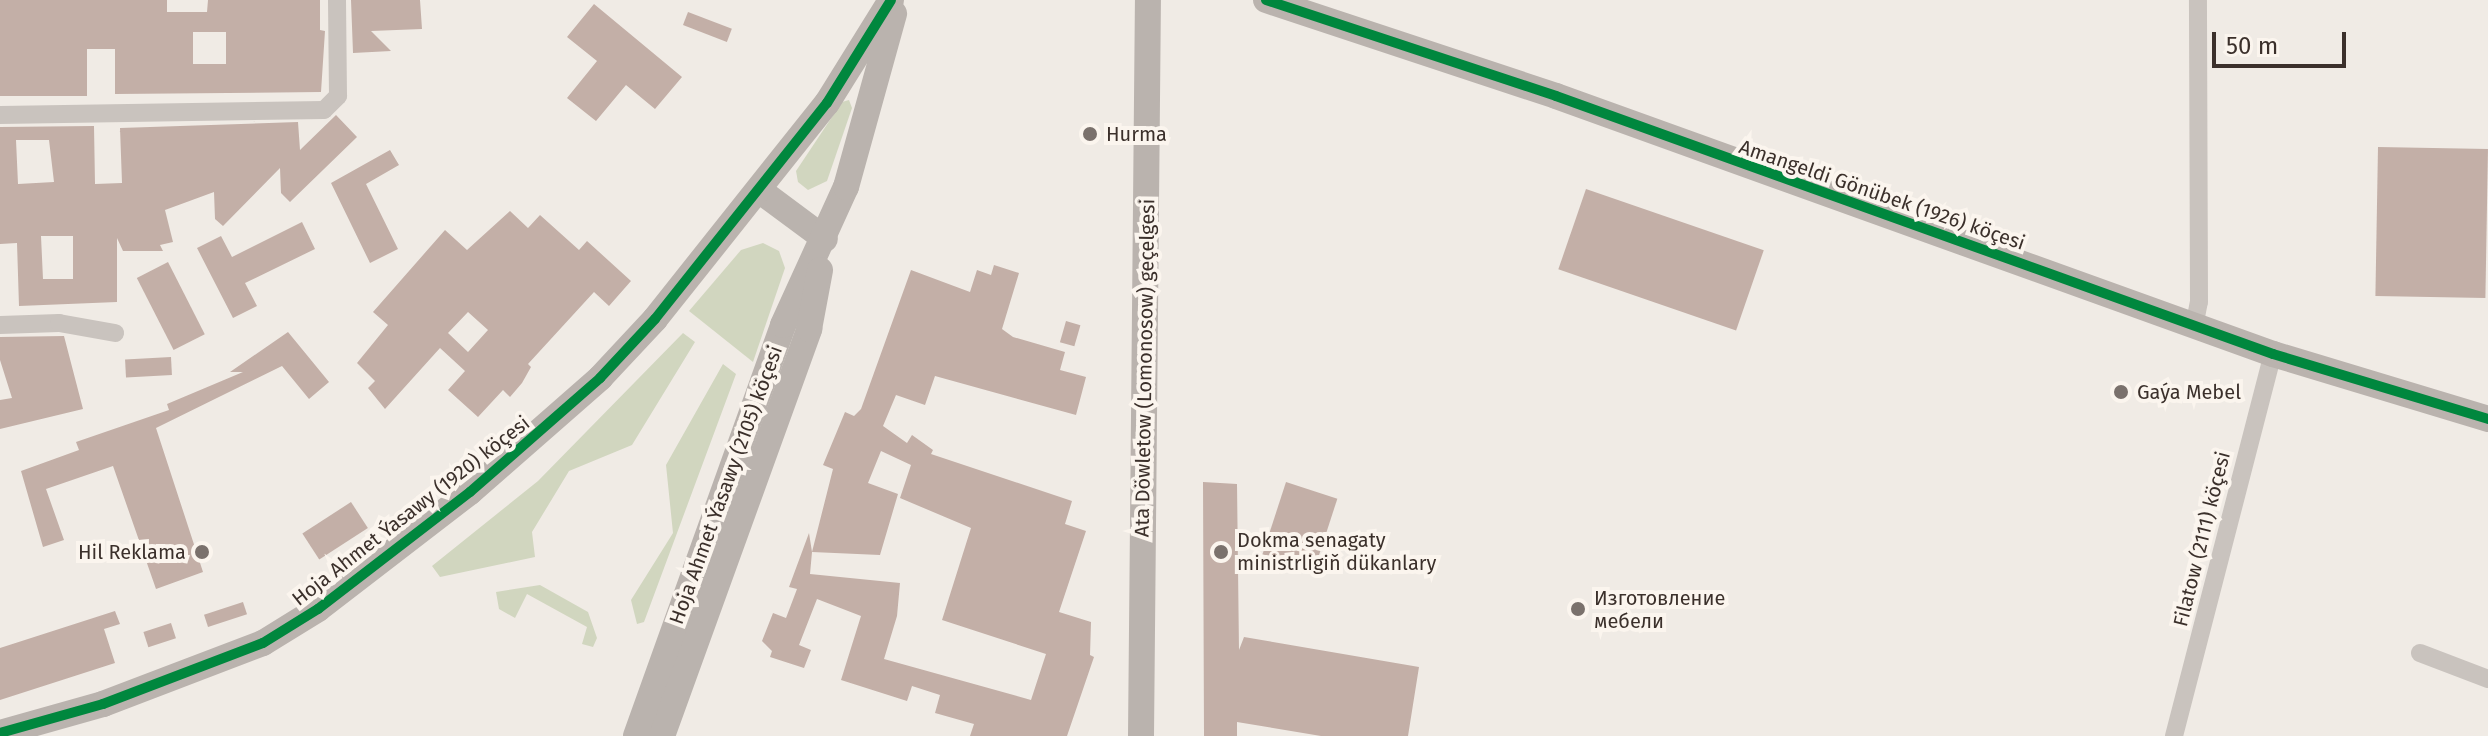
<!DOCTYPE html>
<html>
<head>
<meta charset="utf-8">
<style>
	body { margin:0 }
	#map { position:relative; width:2488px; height:736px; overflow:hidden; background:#f0ebe5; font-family:"Fira Sans",sans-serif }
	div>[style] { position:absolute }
	.green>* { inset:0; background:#d1d6bf }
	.building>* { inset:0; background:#c3afa7; transform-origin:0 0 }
	.street>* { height:18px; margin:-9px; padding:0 9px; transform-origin:9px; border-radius:9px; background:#c9c3be }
	.secondary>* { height:26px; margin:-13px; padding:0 13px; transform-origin:13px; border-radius:13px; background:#bab3ae }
	.cycleway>* { height:10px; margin:-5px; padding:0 5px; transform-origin:5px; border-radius:5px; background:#00873e }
	.dots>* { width:22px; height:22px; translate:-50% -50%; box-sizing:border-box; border:4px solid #fbf5ee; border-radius:50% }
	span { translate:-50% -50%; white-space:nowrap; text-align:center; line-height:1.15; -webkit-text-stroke:8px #fbf5ee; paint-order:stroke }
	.poi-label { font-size:20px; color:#3b302b }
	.left { translate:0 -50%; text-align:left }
	.right { translate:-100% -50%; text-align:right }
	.street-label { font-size:20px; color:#3b302b }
	.scale { position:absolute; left:2212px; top:32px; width:134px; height:36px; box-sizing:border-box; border:4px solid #3b302b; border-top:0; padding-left:10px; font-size:24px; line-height:28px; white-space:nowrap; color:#3b302b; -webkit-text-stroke:6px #fbf5ee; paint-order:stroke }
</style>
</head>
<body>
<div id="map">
	<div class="green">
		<div style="clip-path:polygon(842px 102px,849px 100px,852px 108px,827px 181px,808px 190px,798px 182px,796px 171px)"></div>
		<div style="clip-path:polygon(763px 243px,779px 251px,785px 268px,753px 362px,689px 311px,741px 250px)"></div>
		<div style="clip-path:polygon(683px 333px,695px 342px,632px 445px,569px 471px,532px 532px,535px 557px,440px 577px,432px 566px,538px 481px)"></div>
		<div style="clip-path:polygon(723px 364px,736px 374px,644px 622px,637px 624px,631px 600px,673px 533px,666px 465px)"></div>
		<div style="clip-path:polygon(540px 585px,588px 612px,597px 638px,593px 647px,582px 644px,587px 627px,527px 594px,515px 618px,499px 609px,496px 592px)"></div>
	</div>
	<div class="building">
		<div style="clip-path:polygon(evenodd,0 0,167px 0,167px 12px,207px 12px,208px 0,320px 0,320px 30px,325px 31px,321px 92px,115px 94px,115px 49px,87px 49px,87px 96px,0 96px,0 0,193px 32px,226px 32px,226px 64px,193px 64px,193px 32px)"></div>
		<div style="clip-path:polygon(351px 0,420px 0,422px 29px,371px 31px,391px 51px,353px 53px)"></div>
		<div style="clip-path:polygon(594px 4px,682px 77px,655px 109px,626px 85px,596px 121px,567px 98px,597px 61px,567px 37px)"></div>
		<div style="left:688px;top:12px;width:47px;height:14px;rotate:21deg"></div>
		<div style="clip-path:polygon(evenodd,336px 115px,357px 137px,290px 202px,281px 193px,280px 168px,223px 226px,215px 219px,214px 192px,165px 210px,173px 242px,160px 245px,163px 251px,123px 251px,117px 238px,117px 302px,19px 306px,17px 243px,0 244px,0 127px,94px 126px,95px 184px,122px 183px,120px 128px,298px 122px,300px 150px,336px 115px,16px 140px,49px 140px,54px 182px,18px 184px,16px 140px,336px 115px,41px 236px,73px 236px,73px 279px,43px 279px,41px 236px)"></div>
		<div style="left:2378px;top:147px;width:110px;height:149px;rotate:1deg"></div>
		<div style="clip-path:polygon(390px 150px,399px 165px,366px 184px,398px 249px,370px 263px,331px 183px)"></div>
		<div style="left:1586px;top:189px;width:188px;height:85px;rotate:19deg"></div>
		<div style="clip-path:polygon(evenodd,510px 211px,528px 228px,540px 215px,579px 250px,587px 241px,631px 281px,609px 306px,594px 292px,528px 364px,531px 367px,522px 383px,510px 397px,503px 390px,478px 417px,448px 390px,465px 371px,440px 348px,385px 409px,368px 388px,375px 381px,357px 363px,388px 325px,373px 312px,445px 230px,467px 250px,510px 211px,468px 312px,488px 330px,468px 352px,448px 333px,468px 312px)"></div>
		<div style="clip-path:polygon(302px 222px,315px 249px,245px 283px,257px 306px,233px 318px,197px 248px,221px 236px,232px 257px)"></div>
		<div style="left:168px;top:262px;width:81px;height:35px;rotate:63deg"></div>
		<div style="clip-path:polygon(evenodd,994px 265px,1019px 273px,1002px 329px,1013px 337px,1065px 352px,1060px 370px,1086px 377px,1076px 415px,935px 376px,925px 405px,896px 395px,883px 426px,907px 443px,912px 435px,933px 450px,931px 454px,1072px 501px,1065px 524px,1086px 531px,1059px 612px,1091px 622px,1090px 655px,1094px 657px,1067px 736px,970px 736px,974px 724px,935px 713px,940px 695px,912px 686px,907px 701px,841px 680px,861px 616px,817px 599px,799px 645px,811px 650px,804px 668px,770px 657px,772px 651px,762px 641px,773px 613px,786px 618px,797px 589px,789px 587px,809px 533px,812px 552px,833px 469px,823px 465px,845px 412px,854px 416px,861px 409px,911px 270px,970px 292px,977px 270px,991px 275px,994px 265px,881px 451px,911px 465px,900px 498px,971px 528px,942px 620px,1046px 654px,1031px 700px,884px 659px,897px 616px,900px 583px,810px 574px,812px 552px,880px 555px,898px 494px,868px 483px,881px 451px)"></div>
		<div style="left:1066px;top:321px;width:15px;height:22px;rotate:16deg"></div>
		<div style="clip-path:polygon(288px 332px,329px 382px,309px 399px,282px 366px,156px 428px,203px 572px,156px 589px,113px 466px,46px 489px,64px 540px,43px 547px,21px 471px,79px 450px,76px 442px,169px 410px,167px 404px,243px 372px,230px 372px)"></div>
		<div style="clip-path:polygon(64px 336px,83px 409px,0 429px,0 400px,12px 398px,0 360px,0 337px)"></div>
		<div style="left:171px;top:357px;width:18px;height:46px;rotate:87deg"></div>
		<div style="clip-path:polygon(1203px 482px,1237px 484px,1239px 650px,1244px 637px,1419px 667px,1408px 736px,1321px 736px,1237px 722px,1237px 736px,1204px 736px)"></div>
		<div style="left:1286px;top:482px;width:54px;height:76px;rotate:18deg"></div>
		<div style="left:351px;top:502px;width:31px;height:58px;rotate:57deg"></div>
		<div style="left:243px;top:602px;width:13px;height:41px;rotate:72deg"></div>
		<div style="clip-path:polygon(115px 611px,120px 624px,104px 629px,115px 663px,0 700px,0 648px)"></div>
		<div style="left:171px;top:623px;width:16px;height:29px;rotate:72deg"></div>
	</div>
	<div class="street">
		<div style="left:0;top:115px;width:324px;rotate:-0.9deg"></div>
		<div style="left:324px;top:110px;width:20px;rotate:-45deg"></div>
		<div style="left:338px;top:96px;width:96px;rotate:-90.6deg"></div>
		<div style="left:2195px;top:322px;width:20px;rotate:-79deg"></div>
		<div style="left:2199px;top:302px;width:302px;rotate:-90.2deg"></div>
		<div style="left:0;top:325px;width:59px;rotate:-1.9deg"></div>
		<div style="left:59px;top:323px;width:57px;rotate:10.1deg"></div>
		<div style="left:2420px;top:653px;width:73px;rotate:20.9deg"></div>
		<div style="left:2174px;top:736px;width:395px;rotate:-75.5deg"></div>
	</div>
	<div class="secondary">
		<div style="left:1266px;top:0;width:305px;rotate:18.3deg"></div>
		<div style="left:1556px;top:96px;width:762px;rotate:19.79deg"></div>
		<div style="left:2273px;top:354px;width:225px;rotate:16.8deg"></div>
		<div style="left:759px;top:190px;width:82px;rotate:36.6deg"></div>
		<div style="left:0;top:733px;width:107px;rotate:-15.7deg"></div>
		<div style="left:103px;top:704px;width:171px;rotate:-20.9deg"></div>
		<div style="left:263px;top:643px;width:65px;rotate:-31.7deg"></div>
		<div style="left:318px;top:609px;width:192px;rotate:-37.6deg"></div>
		<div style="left:470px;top:492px;width:173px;rotate:-41.2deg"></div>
		<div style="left:600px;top:378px;width:81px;rotate:-47deg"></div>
		<div style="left:655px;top:319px;width:276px;rotate:-51.5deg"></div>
		<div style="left:827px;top:103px;width:121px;rotate:-58.1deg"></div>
		<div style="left:636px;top:736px;width:436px;rotate:-70.3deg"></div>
		<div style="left:783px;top:325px;width:152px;rotate:-65.5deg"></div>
		<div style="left:846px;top:187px;width:180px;rotate:-74.5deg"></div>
		<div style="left:662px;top:736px;width:433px;rotate:-70.1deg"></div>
		<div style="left:809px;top:329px;width:60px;rotate:-79.4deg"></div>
		<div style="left:1141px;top:736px;width:736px;rotate:-89.46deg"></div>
	</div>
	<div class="cycleway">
		<div style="left:1266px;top:0;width:305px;rotate:18.3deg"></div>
		<div style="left:1556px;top:96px;width:762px;rotate:19.79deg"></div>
		<div style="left:2273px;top:354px;width:225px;rotate:16.8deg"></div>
		<div style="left:0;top:733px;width:107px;rotate:-15.7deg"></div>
		<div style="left:103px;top:704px;width:171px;rotate:-20.9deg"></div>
		<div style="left:263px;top:643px;width:65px;rotate:-31.7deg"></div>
		<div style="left:318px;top:609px;width:192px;rotate:-37.6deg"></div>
		<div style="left:470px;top:492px;width:173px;rotate:-41.2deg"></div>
		<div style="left:600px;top:378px;width:81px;rotate:-47deg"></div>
		<div style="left:655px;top:319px;width:276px;rotate:-51.5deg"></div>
		<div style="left:827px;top:103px;width:121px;rotate:-58.1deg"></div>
	</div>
	<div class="dots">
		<div style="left:1090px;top:134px;background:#7a716c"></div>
		<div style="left:2121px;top:392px;background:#7a716c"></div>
		<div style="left:202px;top:552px;background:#7a716c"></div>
		<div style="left:1221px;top:552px;background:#7a716c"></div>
		<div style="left:1578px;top:609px;background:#7a716c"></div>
	</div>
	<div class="poi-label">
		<span class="left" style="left:1106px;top:134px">Hurma</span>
		<span class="left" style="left:2137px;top:392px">Gaýa Mebel</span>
		<span class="left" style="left:1237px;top:552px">Dokma senagaty<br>ministrligiň dükanlary</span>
		<span class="right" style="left:186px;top:552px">Hil Reklama</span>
		<span class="left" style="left:1594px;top:610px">Изготовление<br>мебели</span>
	</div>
	<div class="street-label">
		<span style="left:1882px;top:195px;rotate:19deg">Amangeldi Gönübek (1926) köçesi</span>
		<span style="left:1145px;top:368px;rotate:-89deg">Ata Döwletow (Lomonosow) geçelgesi</span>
		<span style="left:726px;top:485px;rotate:-70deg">Hoja Ahmet Ýasawy (2105) köçesi</span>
		<span style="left:411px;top:511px;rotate:-38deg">Hoja Ahmet Ýasawy (1920) köçesi</span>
		<span style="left:2202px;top:539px;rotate:-76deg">Filatow (2111) köçesi</span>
	</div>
	<div class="scale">50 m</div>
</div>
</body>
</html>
